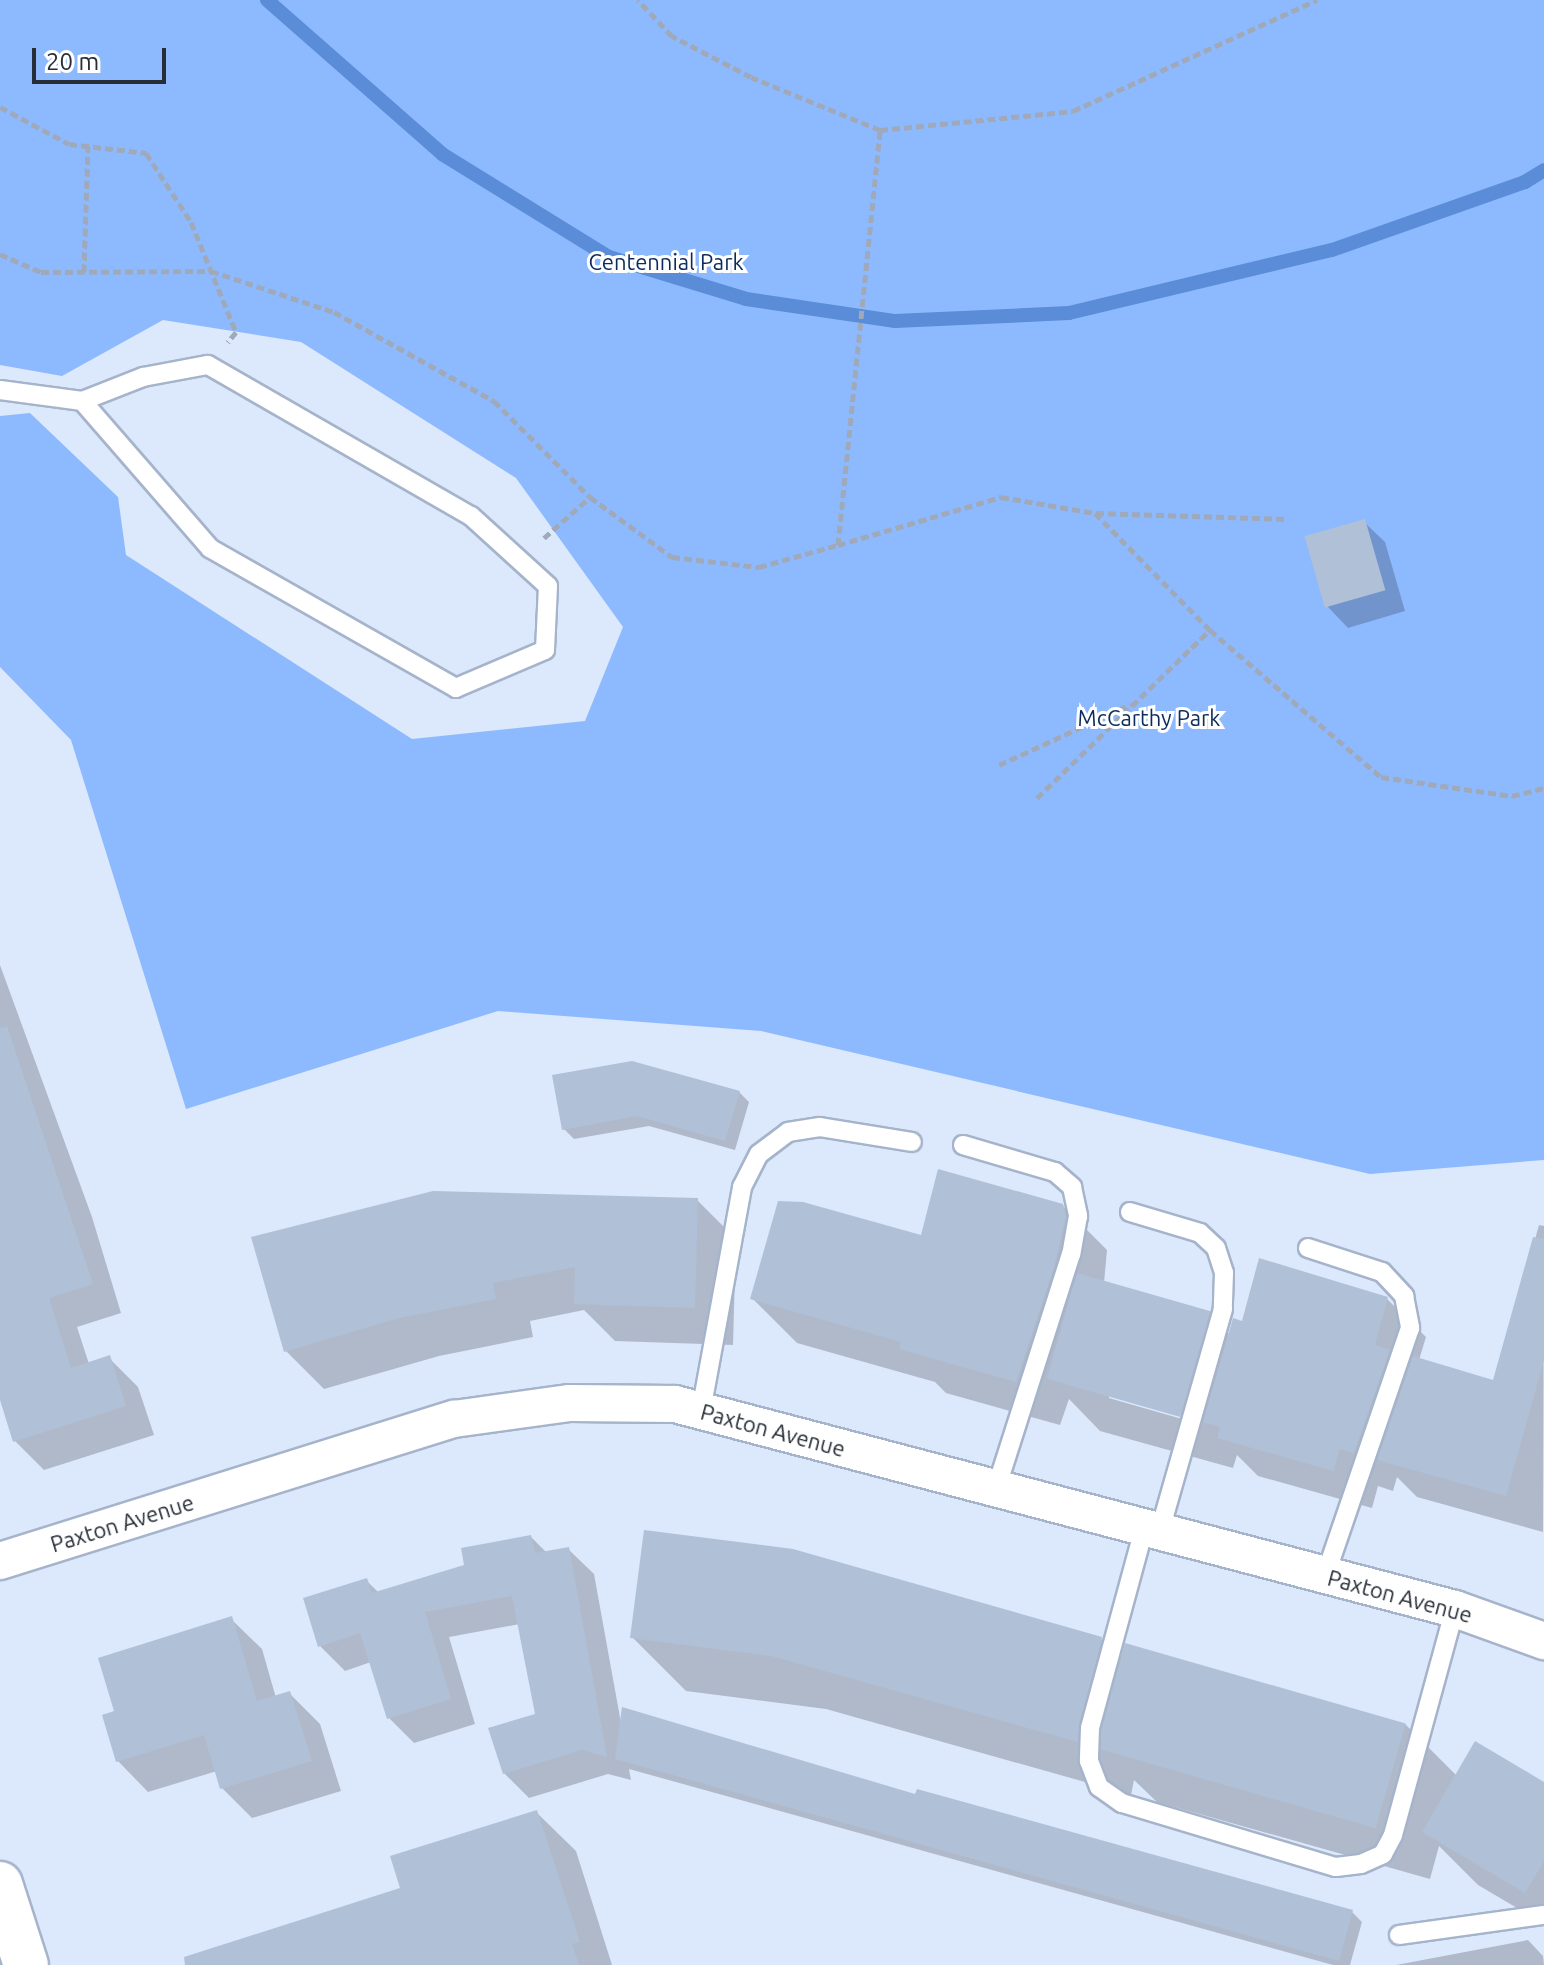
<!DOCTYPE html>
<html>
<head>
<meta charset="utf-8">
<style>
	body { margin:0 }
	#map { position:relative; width:1544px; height:1965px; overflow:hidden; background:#dce8fc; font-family:Ubuntu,sans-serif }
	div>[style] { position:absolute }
	.green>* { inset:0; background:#8dbafe }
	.shadow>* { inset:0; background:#0003 }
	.stream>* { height:14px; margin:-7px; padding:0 7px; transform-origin:7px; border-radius:7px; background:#5a8cd7 }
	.building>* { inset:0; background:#b0c0d7; transform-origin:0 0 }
	.path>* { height:5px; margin-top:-2.5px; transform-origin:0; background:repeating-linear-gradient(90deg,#9fa9b9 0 8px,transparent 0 12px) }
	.roads { filter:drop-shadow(2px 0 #a5b4cb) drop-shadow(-2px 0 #a5b4cb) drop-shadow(0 2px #a5b4cb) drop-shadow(0 -2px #a5b4cb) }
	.service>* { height:18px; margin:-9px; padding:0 9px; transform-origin:9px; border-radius:9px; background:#fff }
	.minor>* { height:36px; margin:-18px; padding:0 18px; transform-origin:18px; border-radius:18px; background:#fff }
	.tertiary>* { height:44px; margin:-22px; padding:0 22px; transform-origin:22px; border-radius:22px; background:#fff }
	span { translate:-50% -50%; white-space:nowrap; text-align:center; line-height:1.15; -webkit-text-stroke:6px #fff; paint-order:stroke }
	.park-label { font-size:22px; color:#0c2d5c }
	.street-label { font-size:22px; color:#272d36 }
	.scale { position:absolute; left:32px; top:48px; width:134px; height:36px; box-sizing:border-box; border:4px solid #272d36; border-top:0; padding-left:10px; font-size:24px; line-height:28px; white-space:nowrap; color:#272d36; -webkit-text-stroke:6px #fff; paint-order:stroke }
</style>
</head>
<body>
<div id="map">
	<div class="green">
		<div style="clip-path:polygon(0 0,1544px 0,1544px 1160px,1370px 1174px,761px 1031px,498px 1011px,186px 1109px,71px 740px,0 667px,0 416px,30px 413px,118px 497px,126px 555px,412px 739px,585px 721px,623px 627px,516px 478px,301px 342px,163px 320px,62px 376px,0 365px)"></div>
	</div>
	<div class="shadow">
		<div style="clip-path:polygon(1364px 522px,1385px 542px,1405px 611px,1348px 628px,1328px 607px)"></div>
		<div style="clip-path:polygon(0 965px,92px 1217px,121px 1313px,77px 1327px,89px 1364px,109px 1358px,138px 1387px,154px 1435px,44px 1470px,15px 1441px,0 1392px)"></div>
		<div style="clip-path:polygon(739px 1092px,749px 1102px,735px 1150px,649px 1126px,574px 1139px,564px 1129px)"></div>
		<div style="clip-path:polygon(697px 1200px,736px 1239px,733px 1345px,615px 1341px,584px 1310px,530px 1321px,533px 1337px,439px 1356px,324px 1389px,286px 1351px)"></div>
		<div style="clip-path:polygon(evenodd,1062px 1205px,1107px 1250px,1104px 1283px,1209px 1314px,1230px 1335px,1243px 1324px,1387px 1299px,1426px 1337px,1419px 1360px,1495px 1382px,1539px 1225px,1544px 1226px,1543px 1532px,1417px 1497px,1397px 1477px,1393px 1491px,1378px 1486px,1372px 1508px,1258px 1476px,1237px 1455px,1233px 1468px,1100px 1431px,1069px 1399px,1060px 1425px,946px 1393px,935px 1382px,797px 1343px,753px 1299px,922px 1237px,1062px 1205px,1109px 1394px,1190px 1417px,1189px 1421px,1109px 1398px,1109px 1394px)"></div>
		<div style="clip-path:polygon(531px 1537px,547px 1553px,568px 1549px,594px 1574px,621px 1723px,1352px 1912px,1362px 1922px,1350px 1965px,1333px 1965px,629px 1769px,631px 1780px,608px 1774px,529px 1798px,504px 1773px,537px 1715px,520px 1624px,449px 1637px,475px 1724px,414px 1743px,389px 1718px,371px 1662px,345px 1671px,320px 1646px,366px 1580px,379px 1593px,467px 1566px)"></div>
		<div style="clip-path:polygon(231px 1619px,262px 1649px,276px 1698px,290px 1694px,320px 1724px,341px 1791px,252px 1818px,222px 1788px,217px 1771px,148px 1792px,118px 1761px,117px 1712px)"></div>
		<div style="clip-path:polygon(632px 1637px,1101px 1639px,1123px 1661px,1405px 1724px,1457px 1776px,1544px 1785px,1544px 1924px,1478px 1885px,1439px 1846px,1430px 1879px,1157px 1802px,1134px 1780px,1131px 1795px,826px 1709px,686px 1691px)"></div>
		<div style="clip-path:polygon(536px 1812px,576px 1851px,612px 1965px,252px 1965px,403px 1889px)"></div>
		<div style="clip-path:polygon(1528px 1940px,1543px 1956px,1544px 1965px,1396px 1965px)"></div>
	</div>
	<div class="stream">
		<div style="left:267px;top:0;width:233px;rotate:41.3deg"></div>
		<div style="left:442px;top:154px;width:196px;rotate:31.7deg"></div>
		<div style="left:609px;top:257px;width:143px;rotate:17deg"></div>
		<div style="left:746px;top:299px;width:151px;rotate:8.4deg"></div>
		<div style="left:895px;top:321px;width:174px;rotate:-2.6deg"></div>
		<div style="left:1069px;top:313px;width:270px;rotate:-13.5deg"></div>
		<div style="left:1332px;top:250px;width:205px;rotate:-19.4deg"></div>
		<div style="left:1525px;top:182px;width:22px;rotate:-32deg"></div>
	</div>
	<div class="building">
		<div style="left:1365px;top:519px;width:74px;height:63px;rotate:74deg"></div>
		<div style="clip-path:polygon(7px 1026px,93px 1284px,49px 1298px,71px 1368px,110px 1355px,126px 1406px,13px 1442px,0 1400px,0 1028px)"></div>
		<div style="clip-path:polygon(632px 1061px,740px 1091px,725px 1141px,637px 1116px,562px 1130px,552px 1075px)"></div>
		<div style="clip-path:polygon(938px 1169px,1063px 1204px,1066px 1216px,1054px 1267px,1016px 1382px,899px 1349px,901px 1342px,750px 1299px,778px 1201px,803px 1202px,921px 1235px)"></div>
		<div style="clip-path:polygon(433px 1191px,698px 1198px,695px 1308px,574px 1304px,575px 1267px,493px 1283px,496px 1299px,399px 1318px,284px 1352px,251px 1237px)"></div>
		<div style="clip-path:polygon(1533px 1237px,1544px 1239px,1544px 1360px,1506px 1496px,1377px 1460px,1413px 1356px,1493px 1380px)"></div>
		<div style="clip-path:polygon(1259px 1258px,1388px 1297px,1375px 1345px,1390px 1350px,1354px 1453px,1340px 1449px,1333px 1471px,1217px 1438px,1220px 1427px,1203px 1422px,1233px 1318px,1242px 1321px)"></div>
		<div style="left:1077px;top:1273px;width:139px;height:110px;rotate:16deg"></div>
		<div style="clip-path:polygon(644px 1530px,793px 1549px,1102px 1637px,1078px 1742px,771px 1656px,630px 1638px)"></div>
		<div style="clip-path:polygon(531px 1535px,535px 1553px,569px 1547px,607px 1757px,582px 1750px,503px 1774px,488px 1728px,535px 1714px,512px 1596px,425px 1612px,451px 1699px,387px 1719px,360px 1633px,318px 1647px,303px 1598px,367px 1578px,372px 1593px,464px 1565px,461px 1548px)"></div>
		<div style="clip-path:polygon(232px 1616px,257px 1701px,290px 1691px,312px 1761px,220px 1789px,204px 1735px,116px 1762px,102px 1715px,114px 1711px,98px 1658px)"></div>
		<div style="left:1125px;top:1643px;width:292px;height:109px;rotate:16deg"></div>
		<div style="clip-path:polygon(622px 1707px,915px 1794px,917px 1789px,1353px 1910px,1339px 1961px,615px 1759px)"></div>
		<div style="clip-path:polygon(1475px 1741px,1544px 1782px,1544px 1861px,1525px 1893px,1422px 1832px)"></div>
		<div style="clip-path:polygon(537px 1810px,580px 1942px,572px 1944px,579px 1965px,185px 1965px,184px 1957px,400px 1888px,390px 1856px)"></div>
	</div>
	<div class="path">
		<div style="left:0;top:107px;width:78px;rotate:28.2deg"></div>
		<div style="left:69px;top:144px;width:78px;rotate:6.7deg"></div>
		<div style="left:146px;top:153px;width:82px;rotate:56.9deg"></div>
		<div style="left:191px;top:222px;width:119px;rotate:67.8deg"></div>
		<div style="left:236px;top:332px;width:13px;rotate:129deg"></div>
		<div style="left:880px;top:130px;width:194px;rotate:-5.6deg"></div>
		<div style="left:1073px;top:111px;width:268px;rotate:-24.5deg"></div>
		<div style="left:0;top:254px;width:45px;rotate:23.7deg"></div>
		<div style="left:41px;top:272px;width:170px;rotate:-0.3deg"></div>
		<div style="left:211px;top:271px;width:130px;rotate:18.4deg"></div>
		<div style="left:334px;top:312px;width:183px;rotate:29.1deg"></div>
		<div style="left:494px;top:401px;width:136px;rotate:45deg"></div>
		<div style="left:84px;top:272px;width:126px;rotate:-88.2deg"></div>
		<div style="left:1096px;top:513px;width:191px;rotate:1.8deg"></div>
		<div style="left:544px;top:538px;width:62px;rotate:-41.7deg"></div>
		<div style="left:590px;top:497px;width:102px;rotate:36.2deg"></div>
		<div style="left:672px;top:557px;width:88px;rotate:6.6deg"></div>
		<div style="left:759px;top:567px;width:82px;rotate:-15.6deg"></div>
		<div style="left:838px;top:545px;width:417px;rotate:-84.2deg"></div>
		<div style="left:880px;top:130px;width:139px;rotate:-157.7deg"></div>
		<div style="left:751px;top:77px;width:89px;rotate:-152.6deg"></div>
		<div style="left:672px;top:36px;width:50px;rotate:-133.4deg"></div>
		<div style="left:838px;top:545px;width:170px;rotate:-16.4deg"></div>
		<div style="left:1001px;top:497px;width:95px;rotate:9.7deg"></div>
		<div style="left:1095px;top:513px;width:164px;rotate:45.5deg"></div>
		<div style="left:1210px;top:630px;width:225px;rotate:40.7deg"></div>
		<div style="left:1381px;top:777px;width:132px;rotate:8.3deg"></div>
		<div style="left:1512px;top:796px;width:33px;rotate:-14deg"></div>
		<div style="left:999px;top:765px;width:145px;rotate:-24.8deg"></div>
		<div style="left:1037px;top:798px;width:241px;rotate:-44.2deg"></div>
	</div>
	<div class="roads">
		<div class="service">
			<div style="left:0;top:390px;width:83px;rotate:7.6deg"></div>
			<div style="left:82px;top:401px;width:66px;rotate:-21.5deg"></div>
			<div style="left:143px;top:377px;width:66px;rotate:-10.5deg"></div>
			<div style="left:208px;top:365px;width:303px;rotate:29.9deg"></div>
			<div style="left:471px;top:516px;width:104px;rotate:42.3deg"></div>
			<div style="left:548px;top:586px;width:64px;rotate:92.7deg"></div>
			<div style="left:545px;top:650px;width:97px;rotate:156.9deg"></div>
			<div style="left:456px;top:688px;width:283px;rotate:-150.4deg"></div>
			<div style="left:210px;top:548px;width:195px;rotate:-131deg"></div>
			<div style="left:963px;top:1145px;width:96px;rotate:16.4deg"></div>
			<div style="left:1055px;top:1172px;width:23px;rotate:41deg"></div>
			<div style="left:1072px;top:1187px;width:30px;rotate:78deg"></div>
			<div style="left:1078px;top:1216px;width:39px;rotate:100deg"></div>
			<div style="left:1071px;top:1254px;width:247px;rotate:107.7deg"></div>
			<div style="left:1130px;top:1212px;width:73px;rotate:16.7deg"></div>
			<div style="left:1200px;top:1233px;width:22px;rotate:43deg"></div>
			<div style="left:1216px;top:1248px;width:26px;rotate:72deg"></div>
			<div style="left:1224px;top:1273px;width:36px;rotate:92deg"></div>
			<div style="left:1223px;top:1309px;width:233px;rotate:105.9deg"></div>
			<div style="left:1308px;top:1248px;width:78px;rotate:18deg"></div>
			<div style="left:1382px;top:1272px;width:33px;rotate:47deg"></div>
			<div style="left:1404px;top:1296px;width:33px;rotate:79deg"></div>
			<div style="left:1410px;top:1328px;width:262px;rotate:108.9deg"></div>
			<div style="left:701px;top:1411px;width:228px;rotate:-79.6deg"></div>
			<div style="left:742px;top:1187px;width:37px;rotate:-63deg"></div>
			<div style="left:759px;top:1154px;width:36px;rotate:-37deg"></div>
			<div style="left:788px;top:1132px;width:32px;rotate:-9deg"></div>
			<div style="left:820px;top:1127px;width:93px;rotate:9.3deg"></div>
			<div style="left:1144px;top:1529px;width:206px;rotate:105.2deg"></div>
			<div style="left:1090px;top:1728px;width:33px;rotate:92deg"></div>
			<div style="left:1089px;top:1761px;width:28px;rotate:69deg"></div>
			<div style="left:1099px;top:1787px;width:28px;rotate:35deg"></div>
			<div style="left:1122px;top:1803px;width:223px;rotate:16.7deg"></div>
			<div style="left:1336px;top:1867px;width:25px;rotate:-7deg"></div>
			<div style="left:1361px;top:1864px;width:24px;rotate:-24deg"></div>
			<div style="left:1383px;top:1854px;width:21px;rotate:-62deg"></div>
			<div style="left:1393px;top:1835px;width:234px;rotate:-74.7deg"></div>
			<div style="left:1399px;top:1935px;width:146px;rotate:-7.9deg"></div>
		</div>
		<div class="minor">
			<div style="left:0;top:1561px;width:476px;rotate:-17.4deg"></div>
			<div style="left:454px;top:1419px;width:117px;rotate:-7.9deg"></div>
			<div style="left:570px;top:1403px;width:105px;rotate:0.5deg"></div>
			<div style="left:675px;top:1404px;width:806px;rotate:14.73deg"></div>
			<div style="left:1455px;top:1609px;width:95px;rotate:19.8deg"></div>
		</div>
		<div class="tertiary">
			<div style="left:0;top:1884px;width:85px;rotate:72.2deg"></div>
		</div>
	</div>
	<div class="park-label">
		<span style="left:666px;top:262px">Centennial Park</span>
		<span style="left:1149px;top:718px">McCarthy Park</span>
	</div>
	<div class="street-label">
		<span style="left:773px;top:1430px;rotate:15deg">Paxton Avenue</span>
		<span style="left:122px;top:1523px;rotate:-17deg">Paxton Avenue</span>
		<span style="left:1400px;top:1596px;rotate:15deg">Paxton Avenue</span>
	</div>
	<div class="scale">20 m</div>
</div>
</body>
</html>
